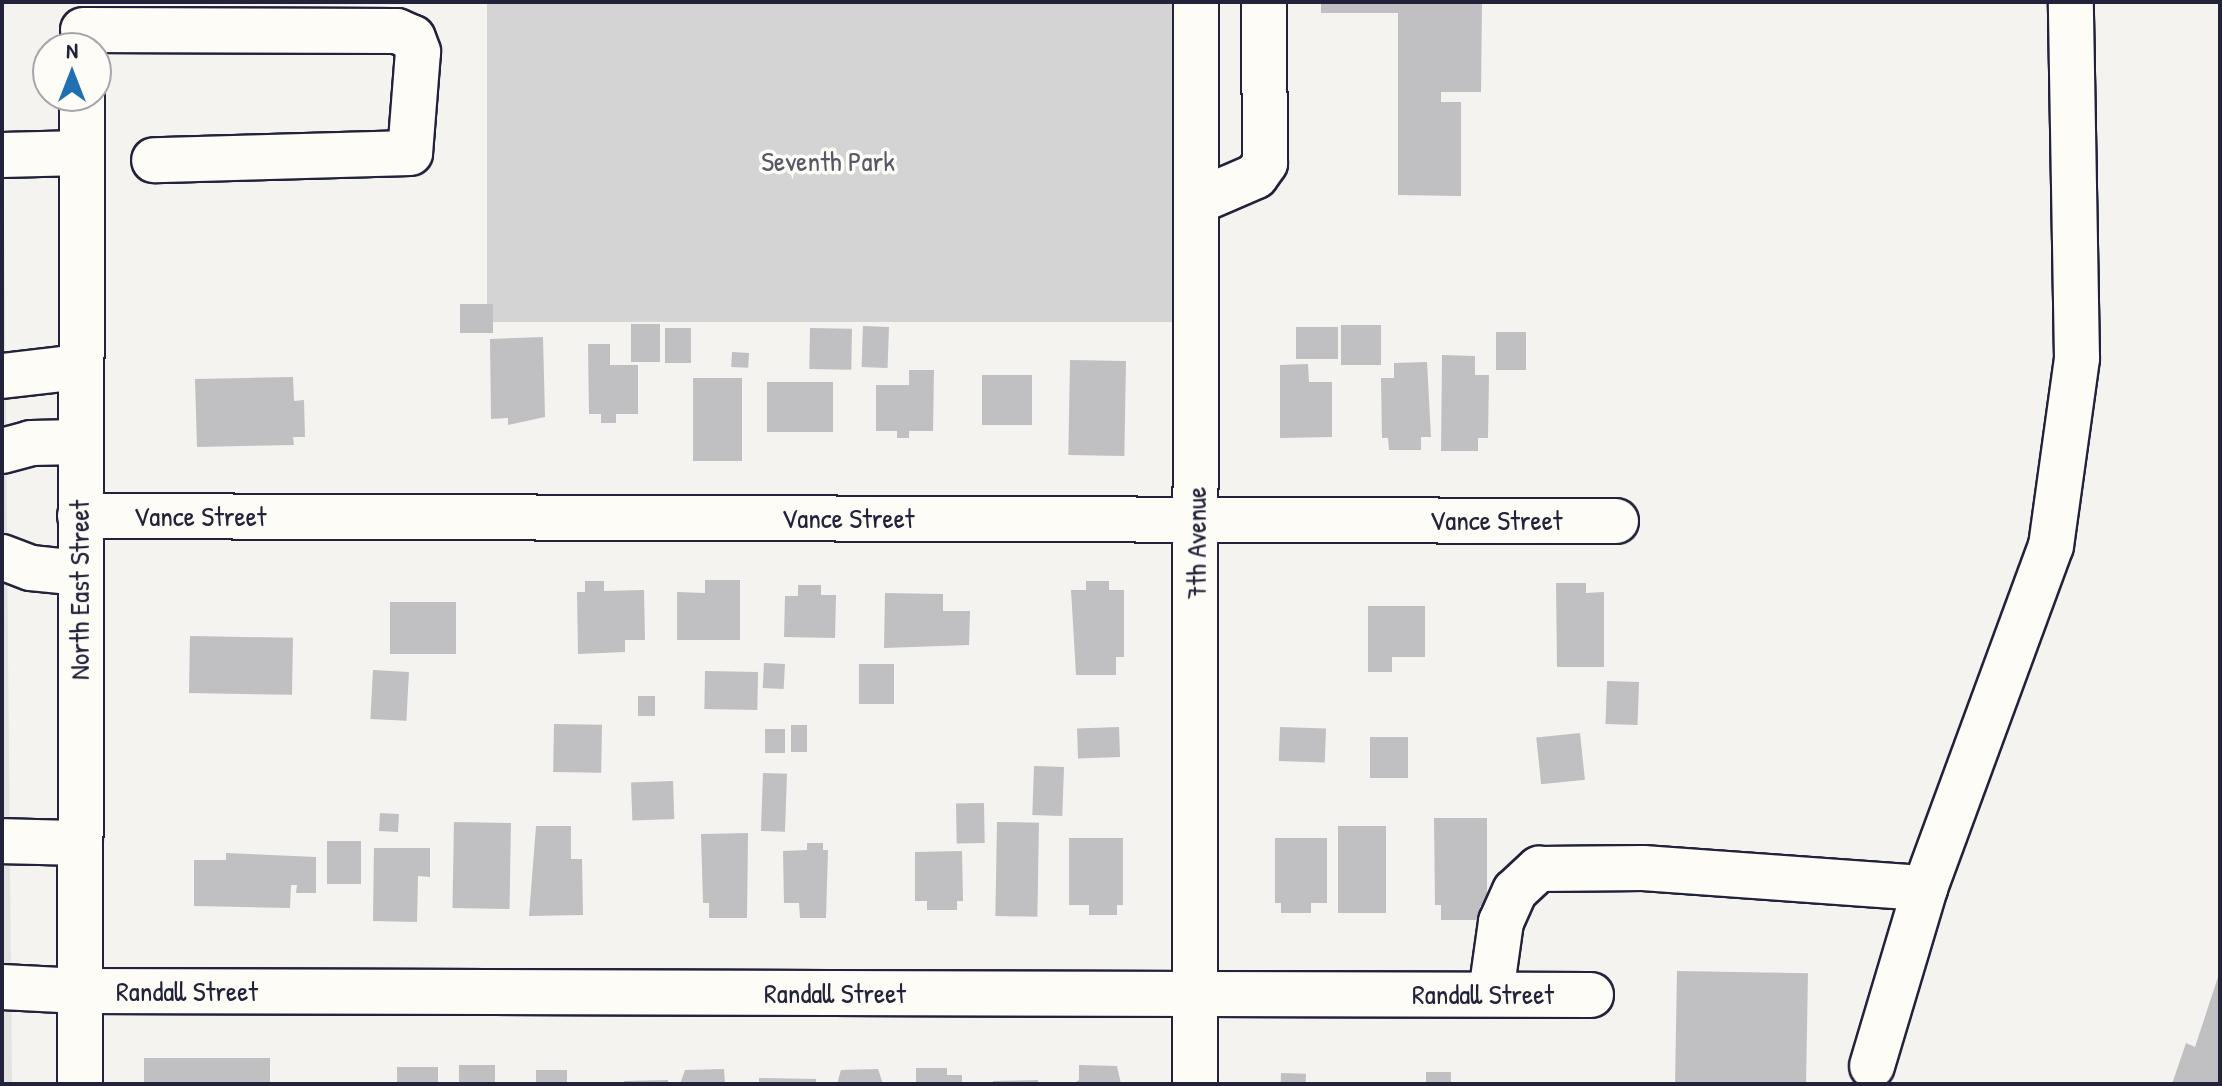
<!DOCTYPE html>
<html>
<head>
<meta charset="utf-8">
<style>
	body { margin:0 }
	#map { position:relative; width:2222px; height:1086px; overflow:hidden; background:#f4f3ef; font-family:"Patrick Hand",sans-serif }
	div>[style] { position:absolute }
	.built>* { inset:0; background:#e4e3e2 }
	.green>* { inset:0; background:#d5d4d5; transform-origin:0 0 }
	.building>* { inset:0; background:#c0bfc2; transform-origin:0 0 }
	.roads { filter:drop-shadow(2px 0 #22223b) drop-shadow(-2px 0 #22223b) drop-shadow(0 2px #22223b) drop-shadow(0 -2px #22223b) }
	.minor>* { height:44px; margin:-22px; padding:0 22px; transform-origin:22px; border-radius:22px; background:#fdfcf7 }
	span { translate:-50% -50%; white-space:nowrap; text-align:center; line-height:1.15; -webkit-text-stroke:7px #fdfcf7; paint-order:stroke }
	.park-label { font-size:28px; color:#585769 }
	.street-label { font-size:28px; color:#22223b }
	.frame { position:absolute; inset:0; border:4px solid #22223b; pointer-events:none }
	.north { position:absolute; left:32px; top:32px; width:80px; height:80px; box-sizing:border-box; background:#fdfcf7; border:2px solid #a5a5ac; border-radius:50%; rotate:0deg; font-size:22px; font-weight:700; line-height:32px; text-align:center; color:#22223b }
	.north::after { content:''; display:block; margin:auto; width:28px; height:36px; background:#1f6fb2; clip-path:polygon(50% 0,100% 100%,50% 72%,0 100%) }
</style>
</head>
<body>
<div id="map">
	<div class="built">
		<div style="clip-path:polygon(2px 209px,4px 209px,12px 1084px,2px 1084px)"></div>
	</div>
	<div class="green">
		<div style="left:487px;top:2px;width:685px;height:320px"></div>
	</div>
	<div class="building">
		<div style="clip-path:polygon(1321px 2px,1482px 2px,1481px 92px,1441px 92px,1441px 102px,1461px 102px,1461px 196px,1398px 195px,1398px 13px,1321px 13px)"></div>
		<div style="left:460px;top:304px;width:33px;height:29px"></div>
		<div style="left:631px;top:324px;width:29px;height:38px"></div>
		<div style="left:1341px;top:325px;width:40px;height:40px"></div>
		<div style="left:863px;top:326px;width:26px;height:41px;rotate:2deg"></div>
		<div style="left:1296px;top:327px;width:42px;height:32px"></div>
		<div style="left:665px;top:328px;width:26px;height:35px"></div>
		<div style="left:810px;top:328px;width:42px;height:41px;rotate:1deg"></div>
		<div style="left:1496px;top:332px;width:30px;height:38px"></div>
		<div style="clip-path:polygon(543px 337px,545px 417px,508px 425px,508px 418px,491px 419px,490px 339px)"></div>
		<div style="clip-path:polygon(588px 344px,610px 344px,610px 365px,638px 365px,638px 414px,616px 414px,616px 423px,601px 423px,601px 414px,589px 414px)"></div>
		<div style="left:732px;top:352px;width:17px;height:15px;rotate:3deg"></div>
		<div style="clip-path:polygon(1442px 355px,1475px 356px,1475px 375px,1489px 375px,1488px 438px,1478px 438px,1478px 451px,1441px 451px)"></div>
		<div style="left:1070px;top:360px;width:56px;height:95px;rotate:1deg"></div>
		<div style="clip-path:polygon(1427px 362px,1431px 437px,1421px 437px,1421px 450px,1389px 450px,1388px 438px,1382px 438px,1381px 378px,1394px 378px,1394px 363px)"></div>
		<div style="clip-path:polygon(1308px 364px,1309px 382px,1332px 382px,1332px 437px,1280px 438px,1280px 365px)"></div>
		<div style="clip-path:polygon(909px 370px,934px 370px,933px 431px,909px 431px,909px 438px,897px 438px,897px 431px,876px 431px,876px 385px,909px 385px)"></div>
		<div style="left:982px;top:375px;width:50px;height:50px"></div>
		<div style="clip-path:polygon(293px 377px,294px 401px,304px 400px,305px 437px,293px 437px,294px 445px,197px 447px,195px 379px)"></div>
		<div style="left:693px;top:378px;width:49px;height:83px"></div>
		<div style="left:767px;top:382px;width:66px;height:50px"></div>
		<div style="clip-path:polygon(705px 580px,740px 580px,740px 640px,677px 640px,677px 592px,705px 593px)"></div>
		<div style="clip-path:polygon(585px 581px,604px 581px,604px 591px,644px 590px,645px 640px,625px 640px,625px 652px,578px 654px,577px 592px,585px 592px)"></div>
		<div style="clip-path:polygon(1086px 581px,1109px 581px,1109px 590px,1124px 590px,1124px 657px,1116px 657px,1116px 675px,1076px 675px,1071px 590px,1086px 590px)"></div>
		<div style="clip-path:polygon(1556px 583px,1586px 583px,1586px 593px,1604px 592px,1604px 667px,1557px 667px)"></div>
		<div style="clip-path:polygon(798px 585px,821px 585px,821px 595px,836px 595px,835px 638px,784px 637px,785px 596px,798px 596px)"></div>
		<div style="clip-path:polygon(885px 593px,943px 594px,943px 611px,970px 611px,969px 645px,884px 648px)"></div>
		<div style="left:456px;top:602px;width:52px;height:66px;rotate:90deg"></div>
		<div style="clip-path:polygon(1368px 606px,1425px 606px,1425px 657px,1392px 657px,1392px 672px,1368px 672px)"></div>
		<div style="left:190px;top:636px;width:103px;height:57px;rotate:1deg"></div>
		<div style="left:764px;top:663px;width:21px;height:25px;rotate:3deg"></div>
		<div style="left:859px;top:664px;width:35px;height:40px"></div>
		<div style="left:373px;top:670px;width:36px;height:49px;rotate:3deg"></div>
		<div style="left:705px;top:671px;width:53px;height:38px;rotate:1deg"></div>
		<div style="left:1607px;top:681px;width:32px;height:43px;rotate:2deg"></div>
		<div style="left:638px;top:696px;width:17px;height:20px"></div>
		<div style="left:554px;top:724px;width:48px;height:48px;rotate:1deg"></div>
		<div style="left:791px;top:725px;width:16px;height:27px"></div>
		<div style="left:1119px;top:727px;width:30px;height:42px;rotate:88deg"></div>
		<div style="left:1280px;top:727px;width:46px;height:34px;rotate:2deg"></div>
		<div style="left:765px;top:729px;width:20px;height:24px"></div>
		<div style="left:1580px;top:733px;width:47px;height:44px;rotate:84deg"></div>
		<div style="left:1370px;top:737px;width:38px;height:41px"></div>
		<div style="left:1034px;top:766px;width:30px;height:49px;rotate:2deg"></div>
		<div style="left:763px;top:773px;width:24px;height:58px;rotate:2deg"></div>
		<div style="left:673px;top:781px;width:38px;height:42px;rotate:88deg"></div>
		<div style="left:984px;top:803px;width:40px;height:28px;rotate:89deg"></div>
		<div style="left:380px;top:813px;width:19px;height:18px;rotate:3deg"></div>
		<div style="clip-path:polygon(1434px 818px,1487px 818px,1487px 906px,1480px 906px,1480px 920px,1441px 920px,1441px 905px,1435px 905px)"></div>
		<div style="left:454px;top:822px;width:57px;height:86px;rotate:1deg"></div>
		<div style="left:997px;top:822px;width:42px;height:94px;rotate:1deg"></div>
		<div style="clip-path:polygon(536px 826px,571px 826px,571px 859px,582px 859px,583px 915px,529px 916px)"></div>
		<div style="left:1338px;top:826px;width:48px;height:87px"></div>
		<div style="clip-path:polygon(748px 833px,747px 918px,709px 918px,709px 903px,703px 903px,701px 834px)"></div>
		<div style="clip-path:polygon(1069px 838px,1123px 838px,1123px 905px,1117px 905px,1117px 915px,1089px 915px,1089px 905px,1069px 905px)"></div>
		<div style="clip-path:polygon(1275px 838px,1327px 838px,1327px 903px,1311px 903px,1311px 913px,1281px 913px,1281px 903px,1275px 903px)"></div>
		<div style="left:327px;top:841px;width:34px;height:43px"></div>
		<div style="clip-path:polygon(807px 843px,823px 843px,823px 850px,828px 850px,826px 918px,800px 918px,799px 903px,784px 903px,783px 851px,807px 850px)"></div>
		<div style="clip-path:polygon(374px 848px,430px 848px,430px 877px,418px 876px,417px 922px,373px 921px)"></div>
		<div style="clip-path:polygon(962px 851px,963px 901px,957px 901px,957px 910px,927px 910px,927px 901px,915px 901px,915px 852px)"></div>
		<div style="clip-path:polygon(226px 853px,316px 857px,316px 893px,296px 893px,297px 885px,291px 885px,290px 908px,194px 906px,194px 860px,226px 860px)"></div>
		<div style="left:1677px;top:971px;width:131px;height:113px;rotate:1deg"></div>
		<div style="clip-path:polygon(2219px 974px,2220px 1084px,2172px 1084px,2186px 1043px,2195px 1047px)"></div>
		<div style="left:144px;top:1058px;width:126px;height:26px"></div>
		<div style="left:459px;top:1065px;width:36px;height:19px"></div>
		<div style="clip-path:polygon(1079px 1065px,1117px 1066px,1121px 1084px,1073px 1084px,1079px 1080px)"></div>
		<div style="left:397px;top:1067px;width:41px;height:17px"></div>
		<div style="clip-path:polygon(916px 1068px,947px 1068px,947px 1075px,962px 1075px,962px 1084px,916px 1084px)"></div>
		<div style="clip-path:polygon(724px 1069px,725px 1084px,680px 1084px,685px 1070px)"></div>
		<div style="clip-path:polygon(878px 1069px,883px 1084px,837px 1084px,841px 1070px)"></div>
		<div style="left:536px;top:1070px;width:31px;height:14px"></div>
		<div style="left:1426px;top:1072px;width:25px;height:12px"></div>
		<div style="left:1281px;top:1073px;width:25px;height:11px;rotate:2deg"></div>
		<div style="clip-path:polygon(759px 1078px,816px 1079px,816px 1084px,759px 1084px)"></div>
		<div style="clip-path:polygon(668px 1080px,668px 1084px,624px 1084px,624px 1081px)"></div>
		<div style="clip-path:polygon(1038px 1080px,1038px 1084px,993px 1084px,993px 1081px)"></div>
	</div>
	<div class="roads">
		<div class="minor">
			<div style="left:83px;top:30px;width:314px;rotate:0.2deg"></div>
			<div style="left:397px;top:31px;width:17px;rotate:24deg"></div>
			<div style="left:413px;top:38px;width:15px;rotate:70deg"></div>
			<div style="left:418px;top:52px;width:101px;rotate:94.5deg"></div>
			<div style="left:410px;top:153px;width:256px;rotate:178.4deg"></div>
			<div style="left:2px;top:155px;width:79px;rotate:-1.5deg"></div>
			<div style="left:1196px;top:202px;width:65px;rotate:-23.4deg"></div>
			<div style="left:1256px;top:176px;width:16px;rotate:-55deg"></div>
			<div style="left:1265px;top:163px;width:161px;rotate:-90.4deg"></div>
			<div style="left:2px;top:376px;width:79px;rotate:-6.6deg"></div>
			<div style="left:2px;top:451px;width:30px;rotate:-15deg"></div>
			<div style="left:31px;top:443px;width:48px;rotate:-1.2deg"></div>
			<div style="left:80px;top:516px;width:1536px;rotate:0.19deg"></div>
			<div style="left:2px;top:557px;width:31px;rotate:21deg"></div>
			<div style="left:31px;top:568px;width:48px;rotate:5.9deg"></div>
			<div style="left:2px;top:841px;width:78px;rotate:1.5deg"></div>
			<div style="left:2px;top:987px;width:78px;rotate:2.9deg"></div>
			<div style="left:80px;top:991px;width:1511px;rotate:0.15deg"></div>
			<div style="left:1491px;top:993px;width:72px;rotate:-82deg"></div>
			<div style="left:1501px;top:922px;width:34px;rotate:-66deg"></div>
			<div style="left:1515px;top:891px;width:33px;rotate:-43deg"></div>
			<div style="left:1539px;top:869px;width:104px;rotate:-0.6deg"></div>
			<div style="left:1643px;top:868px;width:283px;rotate:4.1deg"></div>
			<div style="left:1872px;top:1066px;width:186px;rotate:-73.4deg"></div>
			<div style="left:1925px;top:888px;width:364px;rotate:-69.8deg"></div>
			<div style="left:2051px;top:546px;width:190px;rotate:-82.1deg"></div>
			<div style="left:2077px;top:358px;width:356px;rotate:-91deg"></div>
			<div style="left:80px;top:1084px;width:988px;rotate:-89.88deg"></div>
			<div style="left:1195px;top:1084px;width:1082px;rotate:-89.95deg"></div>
		</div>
	</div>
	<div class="park-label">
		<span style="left:828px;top:161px">Seventh Park</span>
	</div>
	<div class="street-label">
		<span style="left:200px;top:516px">Vance Street</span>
		<span style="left:848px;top:518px">Vance Street</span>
		<span style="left:1496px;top:520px">Vance Street</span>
		<span style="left:1196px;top:543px;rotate:-90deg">7th Avenue</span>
		<span style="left:79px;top:590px;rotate:-90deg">North East Street</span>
		<span style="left:187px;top:991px">Randall Street</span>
		<span style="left:835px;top:993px">Randall Street</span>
		<span style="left:1483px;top:994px">Randall Street</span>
	</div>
	<div class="frame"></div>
	<div class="north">N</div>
</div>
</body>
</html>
